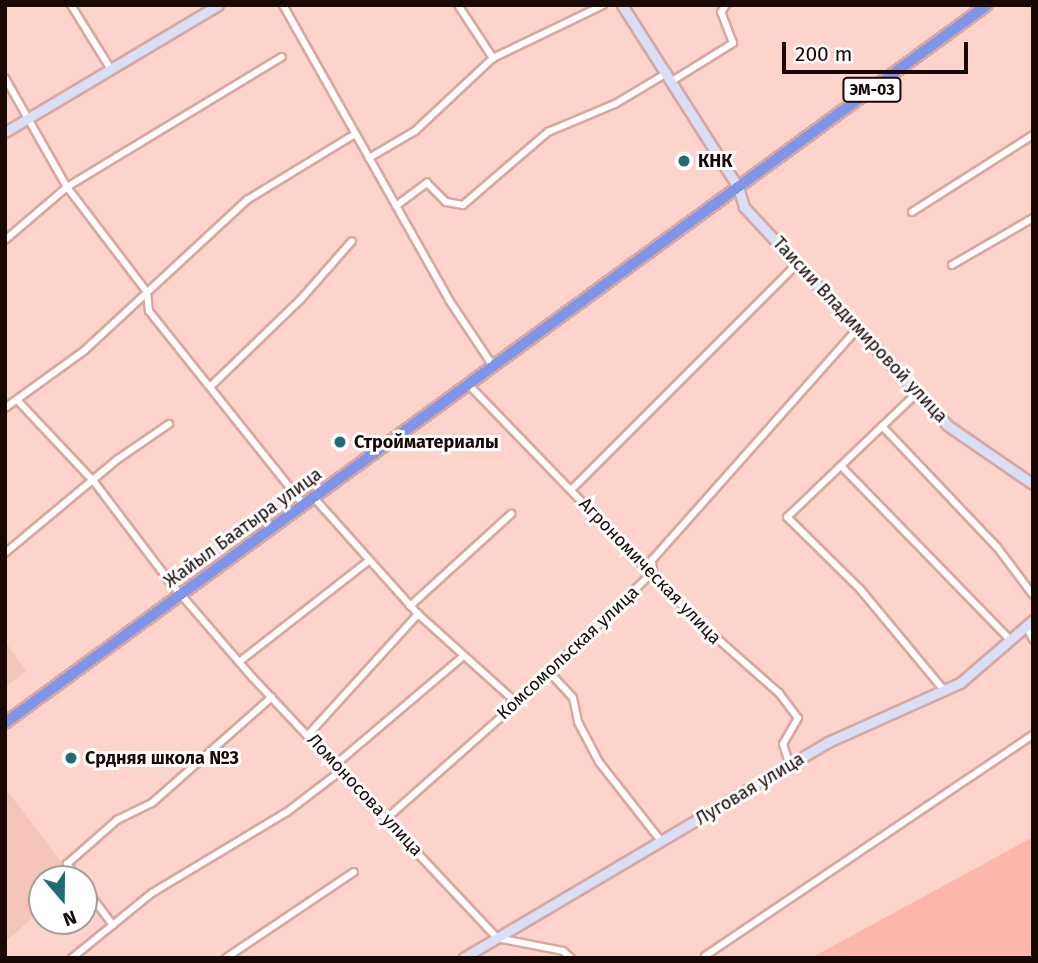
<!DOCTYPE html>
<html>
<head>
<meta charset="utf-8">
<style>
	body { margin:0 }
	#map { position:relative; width:1038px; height:963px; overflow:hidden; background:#fed3cb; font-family:"Fira Sans",sans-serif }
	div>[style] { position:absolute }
	.built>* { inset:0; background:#f5c4ba }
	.green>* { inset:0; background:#fcb7aa }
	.roads { filter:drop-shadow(2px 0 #daa79e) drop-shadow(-2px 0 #daa79e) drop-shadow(0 2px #daa79e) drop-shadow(0 -2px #daa79e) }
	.street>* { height:6px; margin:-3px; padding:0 3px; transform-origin:3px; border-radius:3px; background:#fff }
	.secondary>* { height:9px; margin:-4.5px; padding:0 4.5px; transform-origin:4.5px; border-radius:4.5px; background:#d8dff9 }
	.highway>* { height:10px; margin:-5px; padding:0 5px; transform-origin:5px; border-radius:5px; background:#7d95eb }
	.dots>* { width:19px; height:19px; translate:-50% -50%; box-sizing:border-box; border:4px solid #fff; border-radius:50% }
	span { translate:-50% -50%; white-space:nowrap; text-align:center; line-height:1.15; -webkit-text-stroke:6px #fff; paint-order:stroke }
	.shield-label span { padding:2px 5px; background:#fff; border:2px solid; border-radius:5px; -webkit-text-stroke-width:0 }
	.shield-label { font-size:16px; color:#190906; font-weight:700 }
	.poi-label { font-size:18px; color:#190906; font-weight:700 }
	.left { translate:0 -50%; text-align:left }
	.street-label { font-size:18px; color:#190906 }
	.frame { position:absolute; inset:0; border:7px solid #190906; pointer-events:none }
	.north { position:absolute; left:28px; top:865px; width:70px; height:70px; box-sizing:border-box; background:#fff; border:2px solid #a39d9b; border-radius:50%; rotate:160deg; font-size:19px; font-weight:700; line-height:28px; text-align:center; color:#190906 }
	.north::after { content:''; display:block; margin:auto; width:24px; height:32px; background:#236b77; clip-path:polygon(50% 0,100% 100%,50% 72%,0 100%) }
	.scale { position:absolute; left:782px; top:42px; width:186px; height:32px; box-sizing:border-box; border:4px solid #190906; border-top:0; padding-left:9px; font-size:21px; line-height:24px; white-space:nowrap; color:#190906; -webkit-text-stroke:5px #fff; paint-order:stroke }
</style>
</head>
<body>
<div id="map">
	<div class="built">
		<div style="clip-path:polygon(5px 641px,26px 671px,5px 687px)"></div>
		<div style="clip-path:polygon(5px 788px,74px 879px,42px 879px,42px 909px,5px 942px)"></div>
	</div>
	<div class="green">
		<div style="clip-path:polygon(1033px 837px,1033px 958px,811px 958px)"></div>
	</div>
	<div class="roads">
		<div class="street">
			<div style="left:71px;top:5px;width:74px;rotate:58.2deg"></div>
			<div style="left:283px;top:5px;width:338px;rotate:60.6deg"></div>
			<div style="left:449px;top:300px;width:79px;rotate:56.3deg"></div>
			<div style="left:458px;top:5px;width:64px;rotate:56.6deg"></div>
			<div style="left:5px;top:78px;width:125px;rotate:60.4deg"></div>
			<div style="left:67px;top:187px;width:132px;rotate:52.7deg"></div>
			<div style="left:147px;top:292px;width:19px;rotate:84deg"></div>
			<div style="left:149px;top:311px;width:248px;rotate:51.4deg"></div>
			<div style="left:672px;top:81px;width:72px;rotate:-31.9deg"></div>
			<div style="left:733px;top:43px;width:33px;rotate:-111deg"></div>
			<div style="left:721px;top:12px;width:9px;rotate:-54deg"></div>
			<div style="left:369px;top:158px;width:53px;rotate:-30.4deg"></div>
			<div style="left:415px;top:131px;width:107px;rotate:-43.1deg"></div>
			<div style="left:493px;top:58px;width:122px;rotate:-25.7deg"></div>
			<div style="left:396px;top:206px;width:39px;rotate:-37deg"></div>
			<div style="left:427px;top:183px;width:27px;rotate:45deg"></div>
			<div style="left:446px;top:202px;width:17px;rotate:10deg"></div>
			<div style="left:463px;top:205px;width:112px;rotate:-40.7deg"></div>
			<div style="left:548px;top:132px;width:73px;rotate:-22.7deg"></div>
			<div style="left:615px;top:104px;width:61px;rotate:-30.8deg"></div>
			<div style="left:912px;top:212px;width:143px;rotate:-32.5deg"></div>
			<div style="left:5px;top:240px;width:82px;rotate:-40.5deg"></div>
			<div style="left:67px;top:187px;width:251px;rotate:-31.2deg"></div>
			<div style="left:952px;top:265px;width:94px;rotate:-30.1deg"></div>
			<div style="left:468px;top:384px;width:324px;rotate:46deg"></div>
			<div style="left:693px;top:617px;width:115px;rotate:41.5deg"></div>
			<div style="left:779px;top:693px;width:31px;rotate:53deg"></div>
			<div style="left:798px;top:718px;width:30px;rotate:120deg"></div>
			<div style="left:783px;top:744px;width:22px;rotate:72deg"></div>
			<div style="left:211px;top:386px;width:125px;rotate:-44deg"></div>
			<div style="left:301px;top:299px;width:77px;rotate:-48.7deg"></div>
			<div style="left:918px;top:392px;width:181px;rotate:136.3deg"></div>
			<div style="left:787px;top:517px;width:103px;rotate:44.6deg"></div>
			<div style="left:860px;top:589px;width:131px;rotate:50.3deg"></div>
			<div style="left:19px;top:402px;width:111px;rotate:46.8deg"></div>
			<div style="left:95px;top:483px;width:124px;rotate:52.9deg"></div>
			<div style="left:170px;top:582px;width:125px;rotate:49.2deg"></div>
			<div style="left:252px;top:677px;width:358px;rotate:46.8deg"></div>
			<div style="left:497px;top:938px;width:67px;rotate:11.1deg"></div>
			<div style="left:563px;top:951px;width:11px;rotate:41deg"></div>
			<div style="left:5px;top:408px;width:99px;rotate:-35.9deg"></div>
			<div style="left:85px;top:350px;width:221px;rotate:-42.8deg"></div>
			<div style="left:247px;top:200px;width:127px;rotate:-31.4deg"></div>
			<div style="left:882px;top:426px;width:167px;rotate:46.5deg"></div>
			<div style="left:997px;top:547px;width:60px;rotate:53.1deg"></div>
			<div style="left:841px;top:466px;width:243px;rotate:45.8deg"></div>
			<div style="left:571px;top:490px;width:321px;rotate:-45deg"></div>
			<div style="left:315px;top:499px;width:154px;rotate:48.2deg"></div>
			<div style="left:418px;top:614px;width:133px;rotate:42deg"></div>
			<div style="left:5px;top:553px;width:147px;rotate:-39.8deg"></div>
			<div style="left:118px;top:459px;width:62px;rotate:-34.5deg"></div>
			<div style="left:410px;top:606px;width:137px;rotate:-42.3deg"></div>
			<div style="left:1026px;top:626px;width:15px;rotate:62deg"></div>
			<div style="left:239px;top:662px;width:162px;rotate:-38deg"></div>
			<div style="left:549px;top:672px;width:35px;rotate:47deg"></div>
			<div style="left:573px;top:698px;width:25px;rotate:78deg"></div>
			<div style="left:578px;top:722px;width:45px;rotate:62.3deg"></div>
			<div style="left:599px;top:762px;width:100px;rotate:51.9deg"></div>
			<div style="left:308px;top:735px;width:164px;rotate:-47.7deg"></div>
			<div style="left:336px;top:764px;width:164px;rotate:-40.3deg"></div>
			<div style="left:387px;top:818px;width:174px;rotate:-41.5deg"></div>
			<div style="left:517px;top:703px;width:189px;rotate:-43.9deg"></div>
			<div style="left:653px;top:572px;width:12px;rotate:-95deg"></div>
			<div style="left:652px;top:560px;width:312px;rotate:-48.4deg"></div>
			<div style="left:78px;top:879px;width:19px;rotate:-126deg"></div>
			<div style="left:67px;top:864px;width:67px;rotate:-41.3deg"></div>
			<div style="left:117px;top:820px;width:39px;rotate:-26deg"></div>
			<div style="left:152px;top:803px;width:160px;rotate:-41.5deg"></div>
			<div style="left:84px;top:887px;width:48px;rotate:52.7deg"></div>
			<div style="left:705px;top:956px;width:396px;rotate:-34deg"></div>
			<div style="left:72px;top:958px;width:103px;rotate:-39.1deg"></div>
			<div style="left:152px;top:893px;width:157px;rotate:-31deg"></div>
			<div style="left:287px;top:812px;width:69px;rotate:-37.4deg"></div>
			<div style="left:226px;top:958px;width:154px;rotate:-33.9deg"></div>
		</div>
		<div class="secondary">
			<div style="left:622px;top:5px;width:216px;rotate:57.5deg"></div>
			<div style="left:738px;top:187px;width:21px;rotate:73deg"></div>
			<div style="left:744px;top:207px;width:298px;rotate:47deg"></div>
			<div style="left:947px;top:425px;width:104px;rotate:34.5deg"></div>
			<div style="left:5px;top:132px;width:248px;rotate:-30.8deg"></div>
			<div style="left:463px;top:958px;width:424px;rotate:-30.6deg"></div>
			<div style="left:828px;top:742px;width:145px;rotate:-24.1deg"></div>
			<div style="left:960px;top:683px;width:96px;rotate:-40.8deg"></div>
		</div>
		<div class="highway">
			<div style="left:5px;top:723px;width:1216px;rotate:-36.17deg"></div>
		</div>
	</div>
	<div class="dots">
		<div style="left:684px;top:161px;background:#236b77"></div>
		<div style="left:340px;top:442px;background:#236b77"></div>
		<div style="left:71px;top:758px;background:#236b77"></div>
	</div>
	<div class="shield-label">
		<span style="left:872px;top:90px">ЭМ-03</span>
	</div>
	<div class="poi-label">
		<span class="left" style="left:698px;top:161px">КНК</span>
		<span class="left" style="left:354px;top:442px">Стройматериалы</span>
		<span class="left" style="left:85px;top:758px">Срдняя школа №3</span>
	</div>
	<div class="street-label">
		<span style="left:860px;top:330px;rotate:47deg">Таисии Владимировой улица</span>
		<span style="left:243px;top:528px;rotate:-36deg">Жайыл Баатыра улица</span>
		<span style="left:650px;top:571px;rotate:46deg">Агрономическая улица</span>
		<span style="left:568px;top:653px;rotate:-43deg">Комсомольская улица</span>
		<span style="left:750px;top:789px;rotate:-31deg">Луговая улица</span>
		<span style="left:365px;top:795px;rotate:47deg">Ломоносова улица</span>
	</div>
	<div class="frame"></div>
	<div class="north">N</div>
	<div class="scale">200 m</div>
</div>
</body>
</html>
